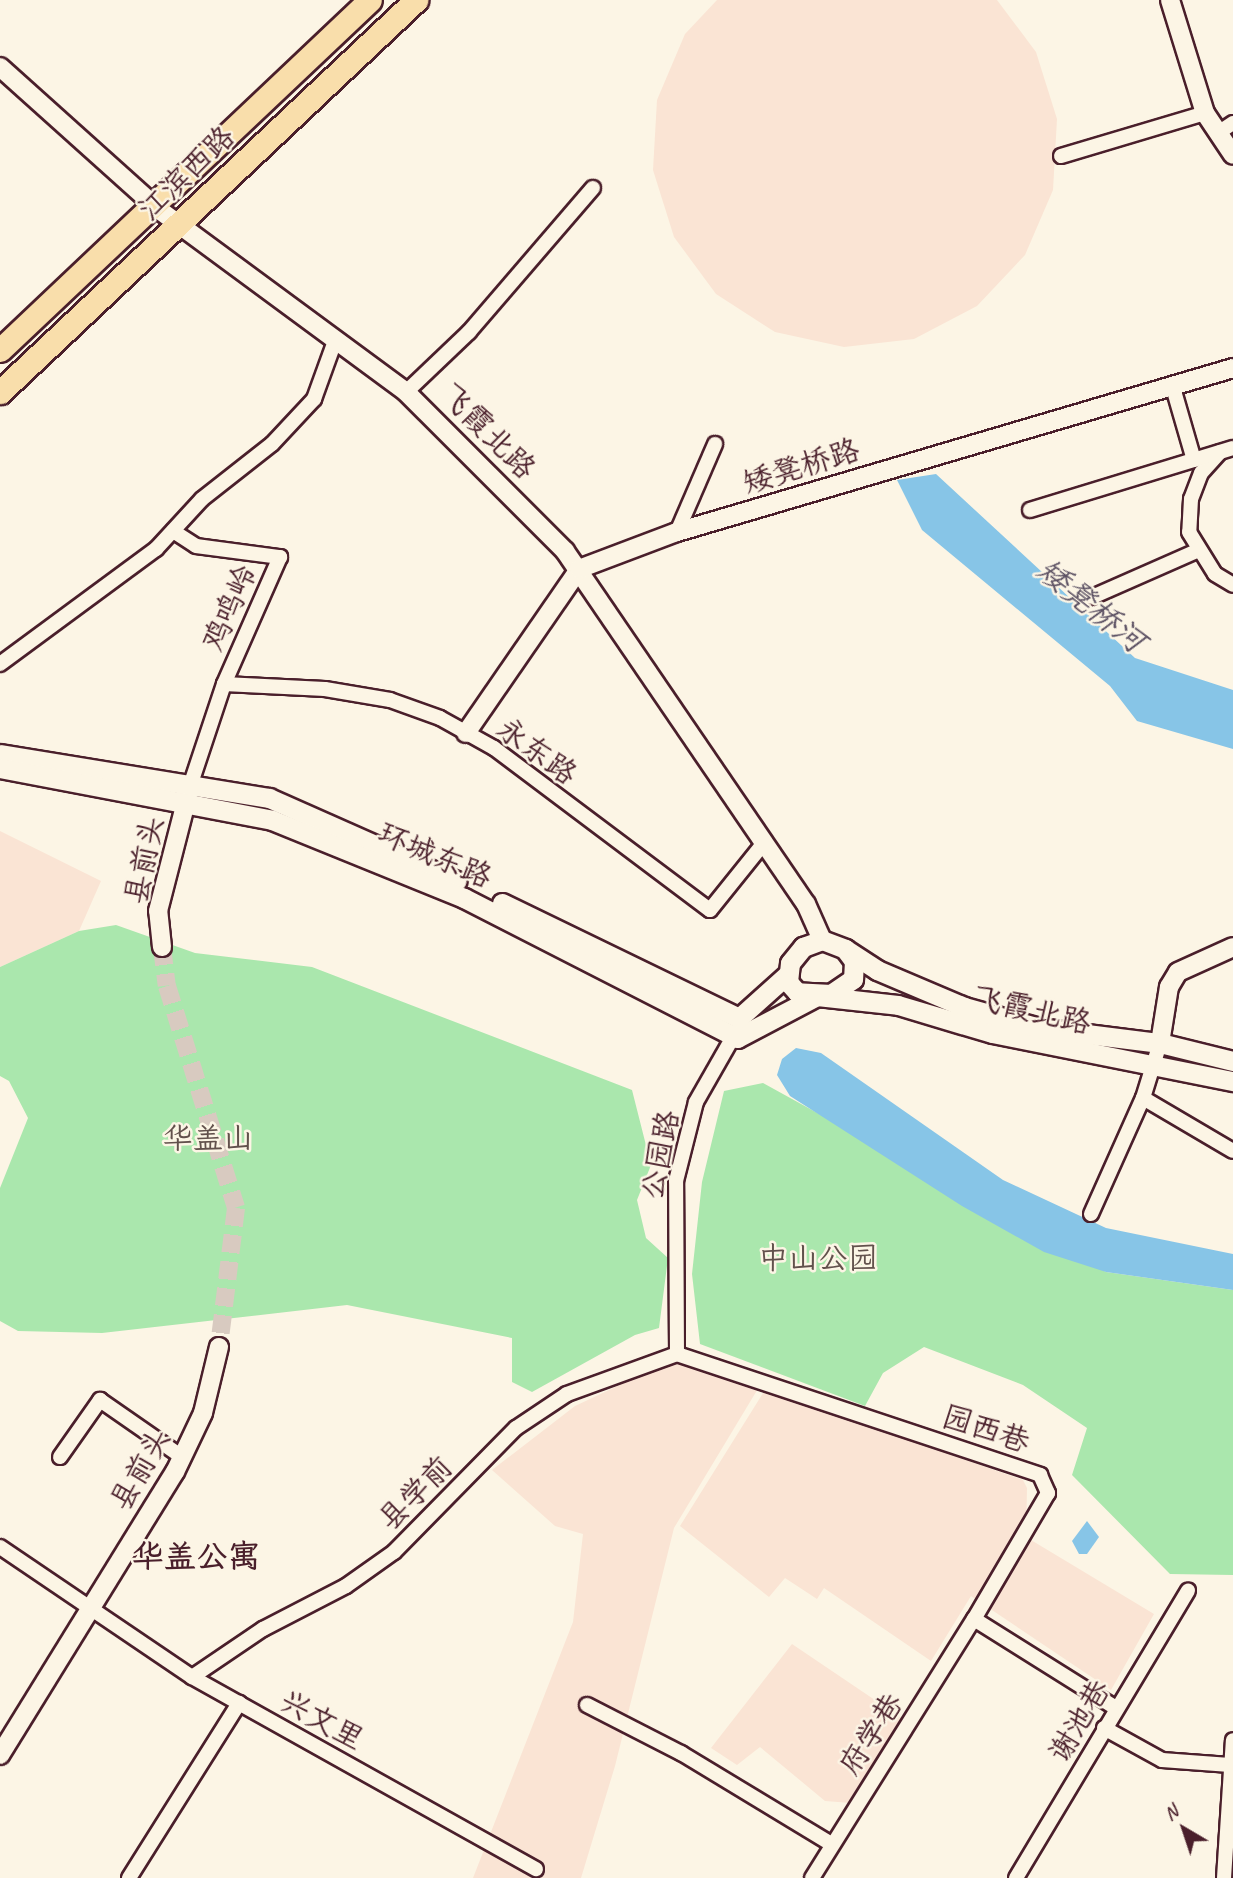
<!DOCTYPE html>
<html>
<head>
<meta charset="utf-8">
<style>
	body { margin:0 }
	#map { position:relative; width:1233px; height:1878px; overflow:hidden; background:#fcf5e5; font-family:Caveat,"LXGW WenKai TC",sans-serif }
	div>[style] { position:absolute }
	.built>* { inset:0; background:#fae4d4 }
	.green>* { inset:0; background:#aae7ad }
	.water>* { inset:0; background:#87c5e7 }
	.tertiary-tunnel>* { height:18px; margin-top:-9px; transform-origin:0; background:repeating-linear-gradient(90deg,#d8cac0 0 18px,transparent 0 27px) }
	.roads { filter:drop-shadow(2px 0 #4a1f2b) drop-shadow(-2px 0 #4a1f2b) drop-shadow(0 2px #4a1f2b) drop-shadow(0 -2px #4a1f2b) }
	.minor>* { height:14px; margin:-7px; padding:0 7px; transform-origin:7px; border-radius:7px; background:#fcf5e5 }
	.tertiary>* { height:18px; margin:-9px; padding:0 9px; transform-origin:9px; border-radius:9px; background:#fcf5e5 }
	.secondary>* { height:19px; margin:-9.5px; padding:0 9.5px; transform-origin:9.5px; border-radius:9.5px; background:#fcf5e5 }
	.primary>* { height:23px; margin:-11.5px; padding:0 11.5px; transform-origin:11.5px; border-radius:11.5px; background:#f9deab }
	span { translate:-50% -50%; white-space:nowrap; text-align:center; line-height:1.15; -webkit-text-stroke:5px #fcf5e5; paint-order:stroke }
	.street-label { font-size:30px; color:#4a1f2b }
	.park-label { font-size:30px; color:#62514c }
	.water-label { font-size:32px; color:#5c5163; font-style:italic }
	.neighbourhood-label { font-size:32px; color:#4a1f2b; font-weight:700 }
	.north { position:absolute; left:1149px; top:1794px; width:70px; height:70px; -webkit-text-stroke:5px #fcf5e5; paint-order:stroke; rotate:321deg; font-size:19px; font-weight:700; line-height:28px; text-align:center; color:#4a1f2b }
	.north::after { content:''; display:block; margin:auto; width:24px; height:32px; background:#4a1f2b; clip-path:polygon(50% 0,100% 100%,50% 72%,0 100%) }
</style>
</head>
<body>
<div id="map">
	<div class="built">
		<div style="clip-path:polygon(717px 0,997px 0,1036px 52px,1057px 119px,1053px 190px,1025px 255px,977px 306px,914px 339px,844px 347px,775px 332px,716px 294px,674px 237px,653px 170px,657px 100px,685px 34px)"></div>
		<div style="clip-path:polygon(0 831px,101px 881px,79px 931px,0 967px)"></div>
		<div style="clip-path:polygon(671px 1361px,759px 1387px,674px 1528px,615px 1766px,581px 1878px,473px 1878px,573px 1622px,583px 1534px,555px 1526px,492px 1470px,575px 1406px)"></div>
		<div style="clip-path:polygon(765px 1390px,1023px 1480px,1027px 1488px,1026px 1537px,1154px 1614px,1111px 1690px,971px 1596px,931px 1661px,824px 1588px,817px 1599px,785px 1578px,769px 1597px,680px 1526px)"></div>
		<div style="clip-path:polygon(792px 1644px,906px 1721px,851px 1803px,825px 1801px,760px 1747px,737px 1765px,711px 1748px)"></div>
	</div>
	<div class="green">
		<div style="clip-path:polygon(116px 925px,195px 953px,312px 967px,632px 1090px,651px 1165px,637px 1200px,646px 1238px,668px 1258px,659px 1328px,635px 1335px,532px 1392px,512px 1382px,512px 1338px,347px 1305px,102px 1333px,18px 1331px,0 1321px,0 1188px,28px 1118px,9px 1081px,0 1076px,0 967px,79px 931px)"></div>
		<div style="clip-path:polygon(763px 1083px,1106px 1272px,1233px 1290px,1233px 1575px,1170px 1574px,1072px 1475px,1087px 1428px,1023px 1385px,924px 1347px,883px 1373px,865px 1406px,700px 1344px,692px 1274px,702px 1182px,724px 1091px)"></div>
	</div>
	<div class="water">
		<div style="clip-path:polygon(936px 474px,1135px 658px,1233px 690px,1233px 749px,1137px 721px,1110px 686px,922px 530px,897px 480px)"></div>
		<div style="clip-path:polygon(796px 1048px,821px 1053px,1003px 1180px,1106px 1228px,1233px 1254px,1233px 1290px,1106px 1272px,1044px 1252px,962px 1206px,790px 1096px,777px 1075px,782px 1059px)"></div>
		<div style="clip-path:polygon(1087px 1521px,1099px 1537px,1087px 1554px,1079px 1554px,1072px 1541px)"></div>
	</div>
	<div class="tertiary-tunnel">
		<div style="left:162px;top:947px;width:39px;rotate:83deg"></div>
		<div style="left:167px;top:986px;width:232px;rotate:72.7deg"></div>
		<div style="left:236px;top:1208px;width:140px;rotate:97deg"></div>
	</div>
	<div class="roads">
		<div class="minor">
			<div style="left:1218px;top:133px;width:18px;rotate:-34deg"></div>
			<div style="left:1061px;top:156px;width:150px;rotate:-16.6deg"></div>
			<div style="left:1172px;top:384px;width:79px;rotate:73.9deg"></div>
			<div style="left:406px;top:392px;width:87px;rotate:-43.6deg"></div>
			<div style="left:469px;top:332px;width:190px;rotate:-49.3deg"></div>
			<div style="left:1220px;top:452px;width:28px;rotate:132deg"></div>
			<div style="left:1201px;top:473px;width:28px;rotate:111deg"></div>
			<div style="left:1191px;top:499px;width:33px;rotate:93deg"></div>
			<div style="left:1189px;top:532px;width:49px;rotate:58.2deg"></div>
			<div style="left:1215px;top:574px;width:21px;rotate:31deg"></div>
			<div style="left:1030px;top:510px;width:212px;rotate:-17deg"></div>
			<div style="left:173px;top:531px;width:27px;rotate:33deg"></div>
			<div style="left:196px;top:546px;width:85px;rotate:7.5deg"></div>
			<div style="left:280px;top:557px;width:139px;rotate:113.8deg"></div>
			<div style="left:224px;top:684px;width:108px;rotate:108.4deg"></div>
			<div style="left:677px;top:532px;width:96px;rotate:-66.6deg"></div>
			<div style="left:1092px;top:597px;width:115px;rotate:-23.7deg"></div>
			<div style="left:0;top:664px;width:194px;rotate:-36.4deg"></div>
			<div style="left:156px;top:549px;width:68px;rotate:-47.4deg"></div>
			<div style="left:202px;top:499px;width:89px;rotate:-38.2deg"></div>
			<div style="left:272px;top:444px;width:62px;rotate:-47deg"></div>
			<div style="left:314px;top:399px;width:62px;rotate:-70.1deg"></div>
			<div style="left:224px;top:684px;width:101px;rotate:2.8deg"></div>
			<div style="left:325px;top:689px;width:66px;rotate:9.6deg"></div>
			<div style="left:390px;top:700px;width:53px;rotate:19.8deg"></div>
			<div style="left:440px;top:718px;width:62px;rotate:29.1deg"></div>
			<div style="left:494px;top:748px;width:270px;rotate:36.9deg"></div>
			<div style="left:710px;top:910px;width:85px;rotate:-51.2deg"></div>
			<div style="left:1143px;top:1098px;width:104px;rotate:30.5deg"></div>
			<div style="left:1091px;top:1214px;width:127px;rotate:-65.9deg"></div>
			<div style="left:1143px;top:1098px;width:58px;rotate:-72.8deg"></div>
			<div style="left:677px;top:1354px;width:383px;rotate:18.4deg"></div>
			<div style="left:1040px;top:1475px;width:20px;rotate:66deg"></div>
			<div style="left:1048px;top:1493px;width:146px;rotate:120.4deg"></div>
			<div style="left:974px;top:1619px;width:168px;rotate:32.1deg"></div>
			<div style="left:677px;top:1354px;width:173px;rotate:-90.3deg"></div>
			<div style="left:676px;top:1181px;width:81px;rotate:-75.8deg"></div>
			<div style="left:696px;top:1102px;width:83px;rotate:-60.3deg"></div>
			<div style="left:60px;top:1457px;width:70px;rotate:-54.9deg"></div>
			<div style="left:100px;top:1400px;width:100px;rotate:34.8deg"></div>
			<div style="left:0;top:1547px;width:232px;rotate:34.1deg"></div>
			<div style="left:192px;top:1677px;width:394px;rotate:29.2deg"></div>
			<div style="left:192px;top:1677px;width:86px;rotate:-34.1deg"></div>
			<div style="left:263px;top:1629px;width:93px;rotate:-27.4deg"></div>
			<div style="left:346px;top:1586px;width:59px;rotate:-35.3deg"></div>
			<div style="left:394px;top:1552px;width:174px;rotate:-45.5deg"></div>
			<div style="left:516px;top:1428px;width:61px;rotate:-33.7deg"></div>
			<div style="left:567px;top:1394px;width:117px;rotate:-20deg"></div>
			<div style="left:587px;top:1705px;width:106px;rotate:27.1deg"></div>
			<div style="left:681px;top:1753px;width:175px;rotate:31.2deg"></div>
			<div style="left:1104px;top:1728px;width:66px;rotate:28.9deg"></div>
			<div style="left:1162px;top:1760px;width:68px;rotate:4.2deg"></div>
			<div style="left:129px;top:1878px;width:207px;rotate:-57.8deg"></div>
			<div style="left:812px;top:1878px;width:305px;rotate:-58deg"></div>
			<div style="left:1016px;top:1878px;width:335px;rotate:-59.1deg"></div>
			<div style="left:1224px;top:1878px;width:138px;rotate:-86.3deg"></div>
		</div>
		<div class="tertiary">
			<div style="left:1170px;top:0;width:118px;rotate:72.8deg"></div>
			<div style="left:1205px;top:113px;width:50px;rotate:56.3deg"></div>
			<div style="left:0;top:67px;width:212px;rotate:41.9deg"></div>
			<div style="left:158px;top:209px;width:308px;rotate:36.4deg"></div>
			<div style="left:406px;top:392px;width:225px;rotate:45deg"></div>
			<div style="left:565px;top:551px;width:427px;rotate:55.7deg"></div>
			<div style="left:806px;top:904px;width:39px;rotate:66deg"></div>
			<div style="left:466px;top:733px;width:199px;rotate:-55.4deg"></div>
			<div style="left:579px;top:569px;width:105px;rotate:-20.7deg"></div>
			<div style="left:677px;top:532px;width:580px;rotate:-16.43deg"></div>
			<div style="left:162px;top:947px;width:36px;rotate:-96deg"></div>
			<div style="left:158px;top:911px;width:125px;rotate:-75.6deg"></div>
			<div style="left:1160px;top:1043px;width:57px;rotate:-80.9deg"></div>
			<div style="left:1169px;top:987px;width:17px;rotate:-59deg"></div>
			<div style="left:1178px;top:972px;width:60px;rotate:-24.4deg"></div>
			<div style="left:0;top:1755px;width:333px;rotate:-58.3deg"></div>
			<div style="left:175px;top:1472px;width:65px;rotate:-64.6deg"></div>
			<div style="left:203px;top:1413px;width:68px;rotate:-76.4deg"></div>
		</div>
		<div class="secondary">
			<div style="left:0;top:754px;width:273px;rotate:9.3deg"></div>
			<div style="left:269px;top:798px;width:205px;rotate:23.9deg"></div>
			<div style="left:0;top:768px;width:277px;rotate:10.8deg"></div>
			<div style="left:272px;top:820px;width:207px;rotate:22.1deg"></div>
			<div style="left:464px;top:898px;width:307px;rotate:27.1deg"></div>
			<div style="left:737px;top:1038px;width:90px;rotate:-27.7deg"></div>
			<div style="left:817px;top:996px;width:81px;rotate:6.3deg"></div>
			<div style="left:898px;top:1005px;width:98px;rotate:16.6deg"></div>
			<div style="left:992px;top:1033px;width:246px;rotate:11.3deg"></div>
			<div style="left:502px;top:903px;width:263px;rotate:25.9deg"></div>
			<div style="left:739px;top:1018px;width:64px;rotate:-41.9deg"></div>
			<div style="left:822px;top:940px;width:25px;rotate:21deg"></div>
			<div style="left:845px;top:949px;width:15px;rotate:53deg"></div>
			<div style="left:854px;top:961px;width:18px;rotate:93deg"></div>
			<div style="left:853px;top:979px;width:27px;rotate:146deg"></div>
			<div style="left:831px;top:994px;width:34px;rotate:-177deg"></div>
			<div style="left:797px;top:992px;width:13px;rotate:-132deg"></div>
			<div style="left:788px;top:982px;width:19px;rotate:-84deg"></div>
			<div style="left:790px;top:963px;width:21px;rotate:-51deg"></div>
			<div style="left:803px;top:947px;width:20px;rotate:-20deg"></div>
			<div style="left:845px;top:949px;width:38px;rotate:33deg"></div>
			<div style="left:877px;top:970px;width:95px;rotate:23deg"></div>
			<div style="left:964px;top:1007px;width:78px;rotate:15.6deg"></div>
			<div style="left:1039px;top:1028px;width:122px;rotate:7.1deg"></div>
			<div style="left:1160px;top:1043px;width:75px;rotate:13.9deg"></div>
		</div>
		<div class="primary">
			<div style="left:0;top:350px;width:509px;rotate:-43.41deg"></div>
			<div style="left:0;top:392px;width:572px;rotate:-43.3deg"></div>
		</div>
	</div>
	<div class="street-label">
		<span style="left:186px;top:173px;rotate:-44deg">江滨西路</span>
		<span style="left:488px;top:431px;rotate:45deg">飞霞北路</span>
		<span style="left:801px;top:466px;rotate:-17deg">矮凳桥路</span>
		<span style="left:229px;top:608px;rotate:-66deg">鸡鸣岭</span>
		<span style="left:537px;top:751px;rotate:36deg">永东路</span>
		<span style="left:435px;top:855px;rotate:23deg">环城东路</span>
		<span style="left:144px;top:860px;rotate:-78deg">县前头</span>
		<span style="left:1032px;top:1010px;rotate:13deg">飞霞北路</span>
		<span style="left:660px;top:1155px;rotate:-79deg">公园路</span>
		<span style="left:986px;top:1429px;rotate:18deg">园西巷</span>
		<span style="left:140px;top:1469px;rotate:-60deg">县前头</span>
		<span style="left:415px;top:1493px;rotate:-45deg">县学前</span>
		<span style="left:322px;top:1720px;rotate:29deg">兴文里</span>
		<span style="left:1079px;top:1721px;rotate:-59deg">谢池巷</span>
		<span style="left:871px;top:1734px;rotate:-57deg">府学巷</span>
	</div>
	<div class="park-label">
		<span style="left:208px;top:1138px">华盖山</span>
		<span style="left:818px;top:1258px">中山公园</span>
	</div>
	<div class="water-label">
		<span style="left:1091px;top:606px;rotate:39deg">矮凳桥河</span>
	</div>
	<div class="neighbourhood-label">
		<span style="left:196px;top:1557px">华盖公寓</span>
	</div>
	<div class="north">N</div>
</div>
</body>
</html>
